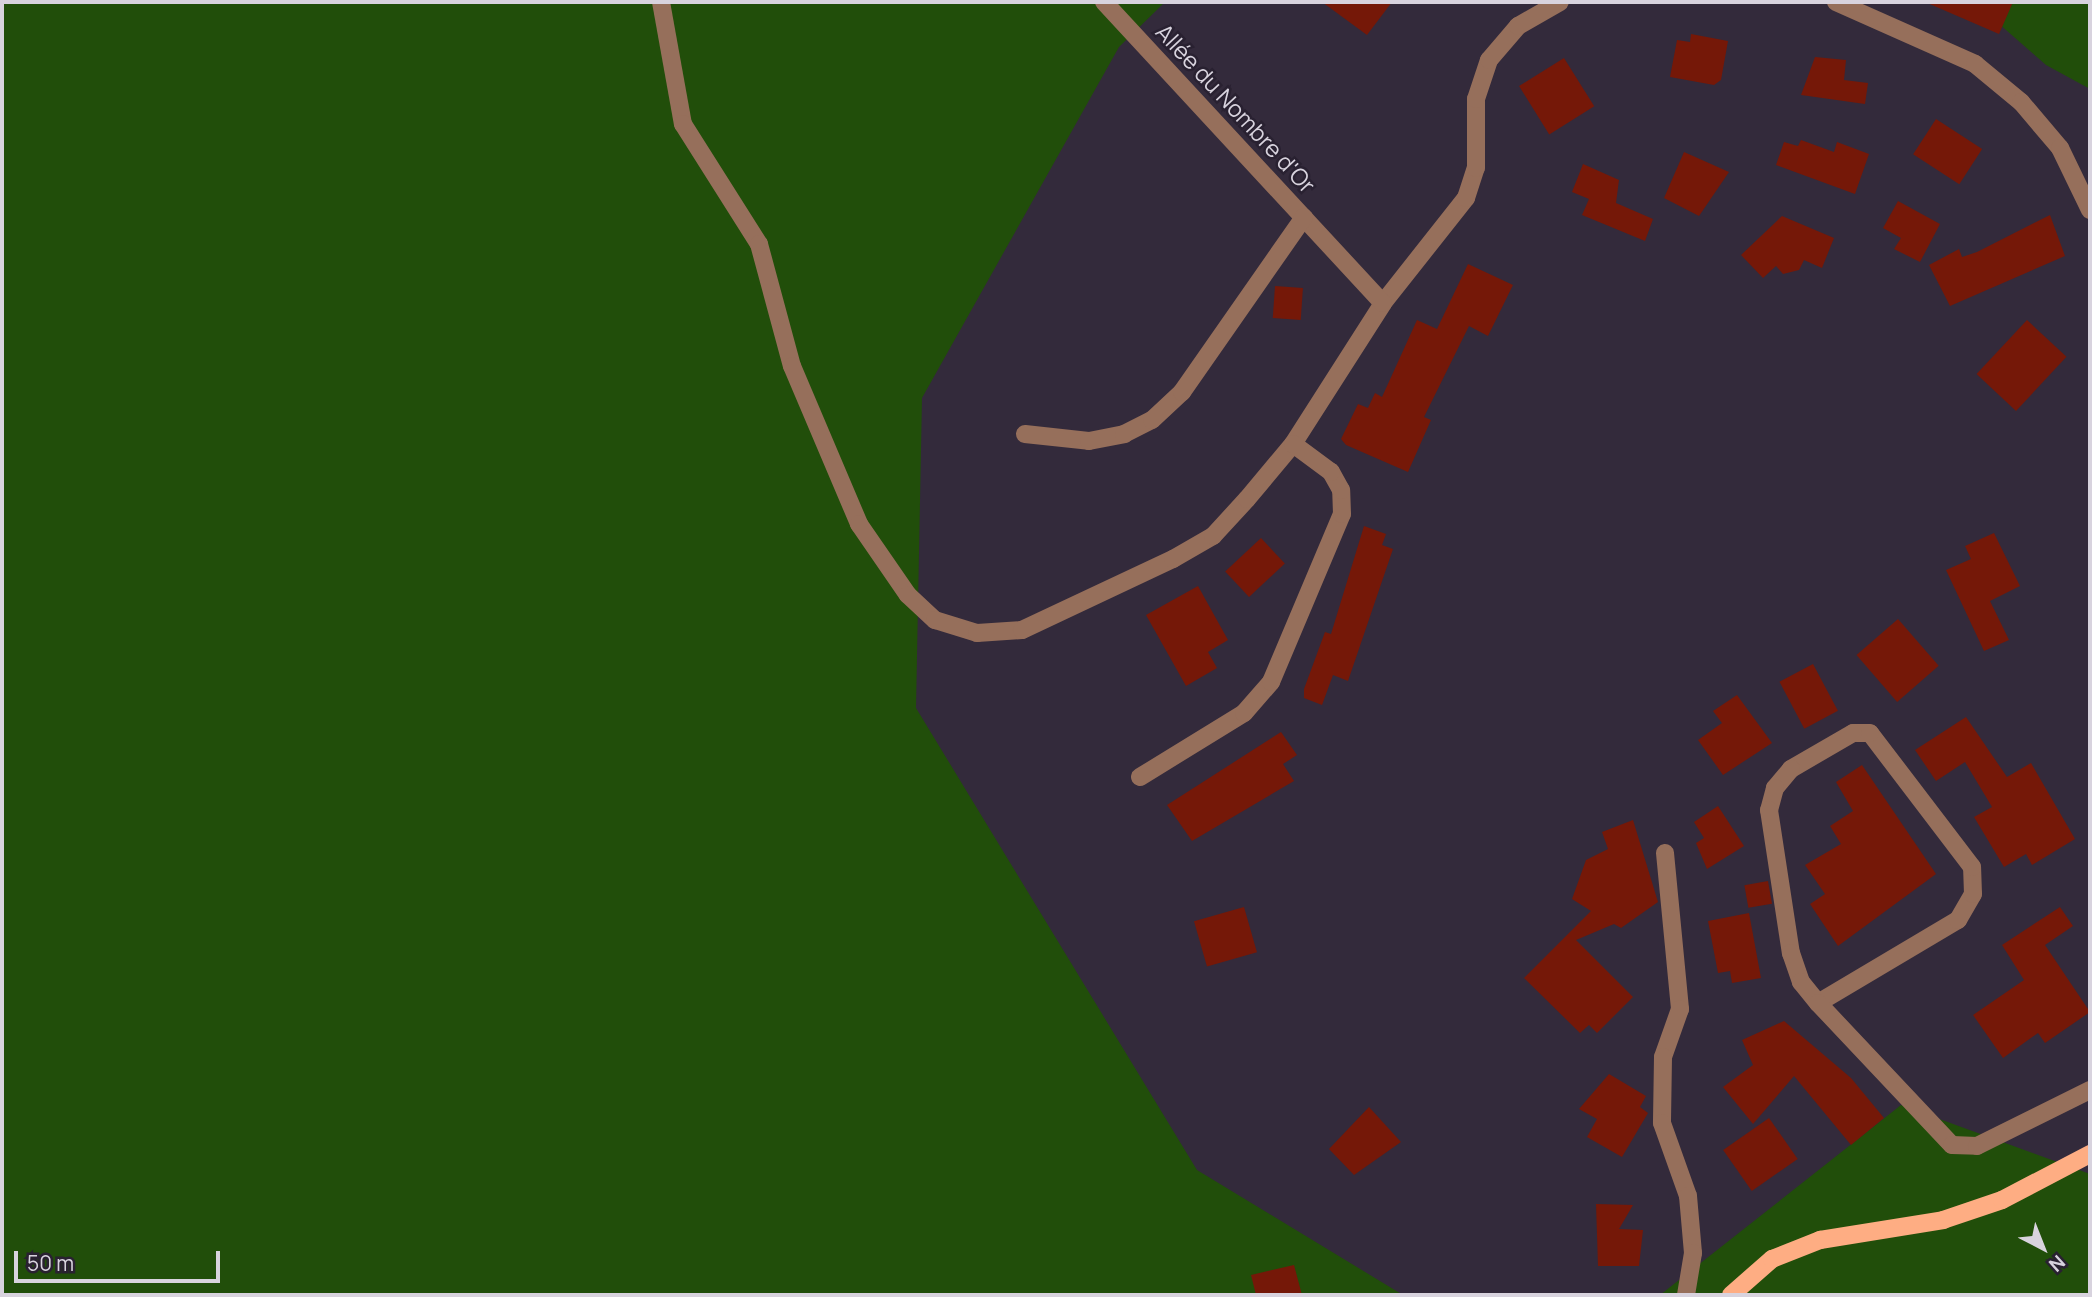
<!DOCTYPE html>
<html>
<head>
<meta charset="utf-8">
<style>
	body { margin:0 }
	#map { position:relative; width:2092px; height:1297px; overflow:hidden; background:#332a3b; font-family:Manrope,sans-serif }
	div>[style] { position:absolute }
	.green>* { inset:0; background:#214e0a }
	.building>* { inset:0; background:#751808; transform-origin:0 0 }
	.minor>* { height:18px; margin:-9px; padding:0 9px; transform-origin:9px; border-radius:9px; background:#966f5b }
	.major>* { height:18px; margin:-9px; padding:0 9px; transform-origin:9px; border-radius:9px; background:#fead83 }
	span { translate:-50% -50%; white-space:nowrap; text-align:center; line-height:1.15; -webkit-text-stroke:5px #292131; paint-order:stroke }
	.street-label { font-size:23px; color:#d8d3de }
	.frame { position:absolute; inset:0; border:4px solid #d8d3de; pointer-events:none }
	.north { position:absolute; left:2008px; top:1213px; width:70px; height:70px; -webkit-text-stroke:5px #292131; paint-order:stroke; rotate:138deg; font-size:19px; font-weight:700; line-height:28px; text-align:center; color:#d8d3de }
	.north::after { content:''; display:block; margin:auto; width:24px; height:32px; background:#d8d3de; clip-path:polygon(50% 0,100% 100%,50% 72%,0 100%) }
	.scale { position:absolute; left:14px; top:1251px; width:206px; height:32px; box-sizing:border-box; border:4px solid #d8d3de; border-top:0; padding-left:9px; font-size:21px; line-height:24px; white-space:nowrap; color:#d8d3de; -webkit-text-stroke:5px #292131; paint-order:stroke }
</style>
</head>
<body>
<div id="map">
	<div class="green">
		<div style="clip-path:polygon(2px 2px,1165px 2px,1119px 47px,922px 398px,916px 708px,1197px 1170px,1403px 1295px,2px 1295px)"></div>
		<div style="clip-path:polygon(1974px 2px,2090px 2px,2090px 89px,2046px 65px)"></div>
		<div style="clip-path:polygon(1901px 1105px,2090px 1174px,2090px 1295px,1660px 1295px)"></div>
	</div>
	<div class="building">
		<div style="clip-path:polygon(1322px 2px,1392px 2px,1367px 35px)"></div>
		<div style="clip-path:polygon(1925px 2px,2013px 2px,1999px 34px)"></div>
		<div style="clip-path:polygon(1691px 34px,1728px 41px,1721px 80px,1714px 85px,1670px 77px,1677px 40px,1690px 42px)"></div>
		<div style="clip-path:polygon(1815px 57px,1846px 60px,1844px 80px,1868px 83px,1865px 104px,1801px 95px)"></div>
		<div style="left:1564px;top:58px;width:57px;height:53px;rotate:58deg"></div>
		<div style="left:1936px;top:119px;width:55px;height:42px;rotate:33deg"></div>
		<div style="clip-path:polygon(1801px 140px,1834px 152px,1837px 142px,1869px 154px,1855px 194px,1776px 165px,1784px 142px,1798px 146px)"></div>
		<div style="clip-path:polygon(1684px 152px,1729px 172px,1699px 216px,1664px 198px)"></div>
		<div style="clip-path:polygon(1583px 164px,1619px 180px,1616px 203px,1653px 219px,1645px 241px,1582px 215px,1589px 199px,1572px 192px)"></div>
		<div style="clip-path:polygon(1898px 201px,1940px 224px,1920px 262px,1894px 249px,1901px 238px,1883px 228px)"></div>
		<div style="clip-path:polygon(2050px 215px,2065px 256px,1950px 306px,1929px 265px,1959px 249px,1962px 257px,1977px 252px)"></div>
		<div style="clip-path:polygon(1782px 216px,1834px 238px,1822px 268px,1804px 260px,1799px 270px,1783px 274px,1776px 266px,1763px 278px,1741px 255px)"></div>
		<div style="clip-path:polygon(1468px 264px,1513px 285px,1488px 336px,1469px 326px,1424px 417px,1431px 420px,1408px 472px,1346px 445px,1341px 439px,1358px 404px,1368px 408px,1375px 393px,1382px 397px,1417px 320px,1437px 329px)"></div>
		<div style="left:1275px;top:286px;width:28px;height:32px;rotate:4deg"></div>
		<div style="left:2027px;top:320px;width:54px;height:74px;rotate:43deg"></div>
		<div style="clip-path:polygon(1364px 526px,1386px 534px,1382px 545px,1393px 549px,1348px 681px,1333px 675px,1322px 705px,1304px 698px,1304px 689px,1325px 632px,1331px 634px)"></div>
		<div style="clip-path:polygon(1994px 533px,2020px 586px,1990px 601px,2009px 640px,1984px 651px,1946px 570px,1971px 559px,1965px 546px)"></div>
		<div style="left:1261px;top:538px;width:35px;height:49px;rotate:47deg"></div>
		<div style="clip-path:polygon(1198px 586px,1228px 640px,1208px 652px,1217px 668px,1186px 686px,1146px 615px)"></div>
		<div style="left:1898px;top:619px;width:62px;height:55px;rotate:49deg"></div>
		<div style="left:1813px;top:664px;width:53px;height:38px;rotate:62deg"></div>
		<div style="clip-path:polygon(1737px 695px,1772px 743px,1723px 775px,1698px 740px,1722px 723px,1713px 711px)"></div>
		<div style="clip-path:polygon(1966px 717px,2007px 777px,2031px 763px,2075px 839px,2032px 865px,2026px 854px,2004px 867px,1974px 817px,1992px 807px,1965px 762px,1936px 781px,1915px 750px)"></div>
		<div style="clip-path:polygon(1281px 732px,1297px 755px,1283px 764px,1294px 781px,1192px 841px,1167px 805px)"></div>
		<div style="clip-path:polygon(1862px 765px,1936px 874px,1838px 946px,1810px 904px,1825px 894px,1805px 865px,1841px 844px,1830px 826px,1853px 811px,1836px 782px)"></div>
		<div style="clip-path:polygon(1718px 806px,1744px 846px,1707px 869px,1696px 843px,1704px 838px,1694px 822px)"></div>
		<div style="clip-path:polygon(1633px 820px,1658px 902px,1621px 928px,1614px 924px,1576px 940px,1633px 997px,1597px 1033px,1589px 1025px,1580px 1033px,1524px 978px,1591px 911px,1572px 899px,1586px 860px,1608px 849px,1602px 832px)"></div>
		<div style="left:1768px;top:881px;width:23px;height:24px;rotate:80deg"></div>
		<div style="left:1244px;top:907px;width:47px;height:52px;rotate:74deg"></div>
		<div style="clip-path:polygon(2060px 907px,2073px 926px,2045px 945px,2090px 1012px,2045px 1043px,2038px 1033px,2003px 1058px,1973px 1015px,2024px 980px,2002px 945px)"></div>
		<div style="clip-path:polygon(1749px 913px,1761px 978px,1732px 983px,1730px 971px,1718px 973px,1708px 921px)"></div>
		<div style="clip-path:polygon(1784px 1021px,1851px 1078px,1884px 1118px,1851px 1145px,1794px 1076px,1753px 1124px,1723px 1087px,1753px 1065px,1742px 1040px)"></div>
		<div style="clip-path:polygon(1609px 1074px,1646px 1096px,1640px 1107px,1648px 1113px,1622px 1157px,1587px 1137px,1597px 1119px,1579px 1109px)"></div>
		<div style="clip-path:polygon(1369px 1107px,1401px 1142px,1354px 1175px,1329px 1149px)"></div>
		<div style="left:1769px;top:1118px;width:50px;height:56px;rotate:55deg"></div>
		<div style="clip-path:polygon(1596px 1204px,1633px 1205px,1619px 1229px,1643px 1230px,1639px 1266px,1598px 1266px)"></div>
		<div style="clip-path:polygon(1294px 1265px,1302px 1295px,1256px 1295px,1251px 1275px)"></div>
	</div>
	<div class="minor">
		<div style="left:661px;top:2px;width:124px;rotate:79.8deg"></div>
		<div style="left:683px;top:124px;width:142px;rotate:57.7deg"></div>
		<div style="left:759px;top:244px;width:126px;rotate:74.9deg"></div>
		<div style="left:792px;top:366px;width:172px;rotate:67deg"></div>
		<div style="left:859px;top:524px;width:86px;rotate:55.4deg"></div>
		<div style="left:908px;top:595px;width:37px;rotate:43deg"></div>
		<div style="left:935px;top:620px;width:44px;rotate:17.2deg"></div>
		<div style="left:977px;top:633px;width:45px;rotate:-3.8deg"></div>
		<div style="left:1022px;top:630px;width:167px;rotate:-25.2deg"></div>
		<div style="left:1173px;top:559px;width:46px;rotate:-29.9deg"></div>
		<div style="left:1213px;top:536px;width:50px;rotate:-47.4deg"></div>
		<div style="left:1247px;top:499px;width:72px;rotate:-50.1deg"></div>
		<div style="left:1293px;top:444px;width:167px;rotate:-57.4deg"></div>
		<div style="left:1383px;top:303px;width:134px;rotate:-51.7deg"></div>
		<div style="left:1466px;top:198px;width:32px;rotate:-72deg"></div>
		<div style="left:1476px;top:168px;width:69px;rotate:-90deg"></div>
		<div style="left:1476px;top:99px;width:41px;rotate:-71.6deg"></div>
		<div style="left:1489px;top:60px;width:45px;rotate:-49.5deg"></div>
		<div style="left:1518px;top:26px;width:48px;rotate:-29.7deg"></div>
		<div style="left:1104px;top:2px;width:410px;rotate:47.2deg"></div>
		<div style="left:1836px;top:2px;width:152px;rotate:24deg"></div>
		<div style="left:1975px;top:64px;width:60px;rotate:39.6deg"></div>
		<div style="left:2021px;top:102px;width:60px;rotate:49.7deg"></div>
		<div style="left:2060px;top:148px;width:69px;rotate:64.2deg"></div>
		<div style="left:1025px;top:434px;width:64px;rotate:6.2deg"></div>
		<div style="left:1089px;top:441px;width:36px;rotate:-11deg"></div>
		<div style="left:1124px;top:434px;width:31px;rotate:-27deg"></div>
		<div style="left:1152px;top:420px;width:41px;rotate:-43deg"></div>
		<div style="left:1182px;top:392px;width:213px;rotate:-55.1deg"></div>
		<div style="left:1140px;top:777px;width:122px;rotate:-31.6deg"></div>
		<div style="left:1244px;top:713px;width:41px;rotate:-48.9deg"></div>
		<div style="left:1271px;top:682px;width:182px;rotate:-67.1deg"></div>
		<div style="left:1342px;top:514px;width:24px;rotate:-92deg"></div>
		<div style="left:1341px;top:490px;width:21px;rotate:-119deg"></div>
		<div style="left:1331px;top:472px;width:47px;rotate:-143.6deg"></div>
		<div style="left:1665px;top:853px;width:157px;rotate:84.5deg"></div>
		<div style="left:1680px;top:1009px;width:51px;rotate:109.5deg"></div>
		<div style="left:1663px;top:1057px;width:66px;rotate:90.9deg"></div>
		<div style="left:1662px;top:1123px;width:77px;rotate:70.4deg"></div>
		<div style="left:1688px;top:1196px;width:57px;rotate:85deg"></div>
		<div style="left:1693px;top:1253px;width:43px;rotate:99.5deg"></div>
		<div style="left:1818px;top:1003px;width:163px;rotate:-30.7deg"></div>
		<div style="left:1958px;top:920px;width:30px;rotate:-60deg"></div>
		<div style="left:1973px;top:894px;width:27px;rotate:-92deg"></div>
		<div style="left:1972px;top:867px;width:168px;rotate:-127.3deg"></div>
		<div style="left:1870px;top:733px;width:17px;rotate:180deg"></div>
		<div style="left:1853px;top:733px;width:72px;rotate:149.9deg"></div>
		<div style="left:1791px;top:769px;width:25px;rotate:130deg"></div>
		<div style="left:1775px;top:788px;width:23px;rotate:105deg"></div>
		<div style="left:1769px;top:810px;width:145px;rotate:81.3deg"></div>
		<div style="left:1791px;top:953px;width:31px;rotate:71deg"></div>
		<div style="left:1801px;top:982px;width:27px;rotate:51deg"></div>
		<div style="left:1818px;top:1003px;width:195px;rotate:46.7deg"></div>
		<div style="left:1952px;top:1145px;width:25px;rotate:2deg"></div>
		<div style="left:1977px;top:1146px;width:126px;rotate:-26.4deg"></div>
	</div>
	<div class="major">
		<div style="left:1731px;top:1295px;width:55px;rotate:-41.3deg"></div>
		<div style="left:1772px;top:1259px;width:52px;rotate:-21.6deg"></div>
		<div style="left:1820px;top:1240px;width:125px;rotate:-9.2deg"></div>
		<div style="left:1943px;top:1220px;width:62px;rotate:-18.7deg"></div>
		<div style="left:2002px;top:1200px;width:99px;rotate:-27.6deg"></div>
	</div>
	<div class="street-label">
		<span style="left:1236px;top:108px;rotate:47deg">Allée du Nombre d'Or</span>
	</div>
	<div class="frame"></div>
	<div class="north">N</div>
	<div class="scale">50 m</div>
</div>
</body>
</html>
